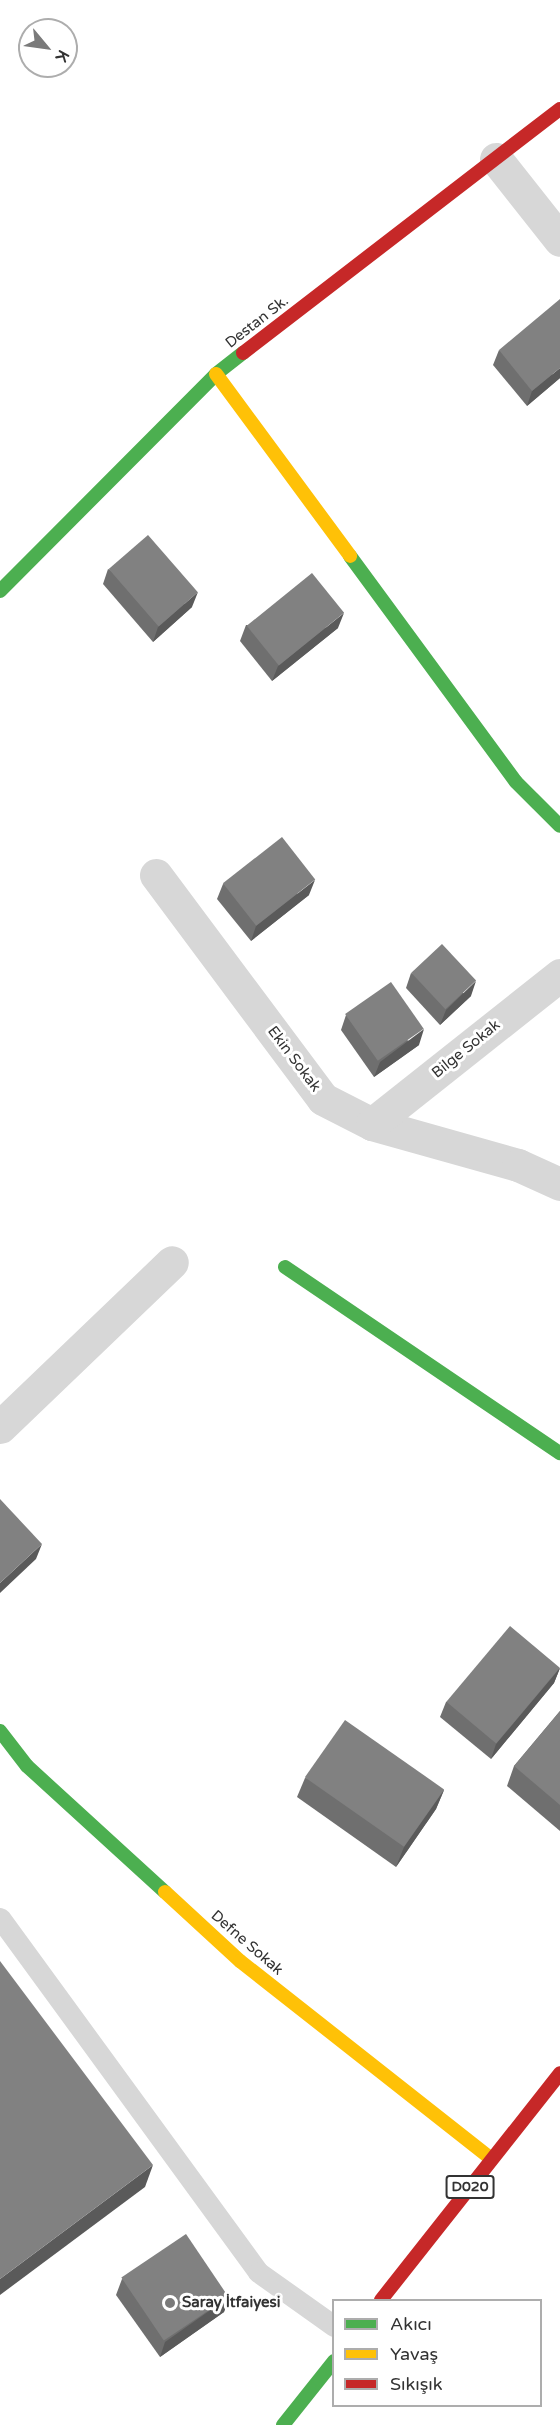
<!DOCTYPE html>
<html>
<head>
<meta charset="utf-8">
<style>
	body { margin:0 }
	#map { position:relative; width:560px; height:2425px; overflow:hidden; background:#fff; font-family:"Varela Round",sans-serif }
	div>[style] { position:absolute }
	.lane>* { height:21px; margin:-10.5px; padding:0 10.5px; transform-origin:10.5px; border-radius:10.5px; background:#d7d7d7 }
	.street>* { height:33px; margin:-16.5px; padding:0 16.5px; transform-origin:16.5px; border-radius:16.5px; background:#d7d7d7 }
	.fast>* { height:14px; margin:-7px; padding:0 7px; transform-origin:7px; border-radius:7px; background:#4caf50 }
	.slow>* { height:14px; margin:-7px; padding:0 7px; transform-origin:7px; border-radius:7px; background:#ffc107 }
	.jam>* { height:14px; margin:-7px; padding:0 7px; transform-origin:7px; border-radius:7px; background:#c62828 }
	.wall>* { inset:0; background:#6f6f6f }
	.shaded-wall>* { inset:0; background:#5a5a5a }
	.building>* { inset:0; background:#818181; transform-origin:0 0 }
	.dots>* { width:16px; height:16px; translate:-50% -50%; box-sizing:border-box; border:3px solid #fff; border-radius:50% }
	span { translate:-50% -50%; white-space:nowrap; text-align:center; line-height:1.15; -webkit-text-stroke:6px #fff; paint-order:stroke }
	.shield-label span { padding:2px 4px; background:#fff; border:2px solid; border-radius:4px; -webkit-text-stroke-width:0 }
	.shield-label { font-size:14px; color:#333; font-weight:700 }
	.street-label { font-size:15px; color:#333 }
	.poi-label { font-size:15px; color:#333; font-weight:700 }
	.left { translate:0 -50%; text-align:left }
	.legend { position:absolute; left:332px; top:2299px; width:210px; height:108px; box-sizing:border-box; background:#fff; border:2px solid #adadad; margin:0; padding:8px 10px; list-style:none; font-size:18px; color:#333 }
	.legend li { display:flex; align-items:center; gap:12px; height:30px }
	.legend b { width:30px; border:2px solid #adadad }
	.north { position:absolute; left:18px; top:18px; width:60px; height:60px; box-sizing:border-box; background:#fff; border:2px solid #adadad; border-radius:50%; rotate:119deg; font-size:16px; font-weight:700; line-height:24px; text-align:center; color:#333 }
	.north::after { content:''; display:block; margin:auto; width:21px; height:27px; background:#7a7a7a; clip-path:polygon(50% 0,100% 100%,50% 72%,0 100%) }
</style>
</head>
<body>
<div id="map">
	<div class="lane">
		<div style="left:0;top:1918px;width:438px;rotate:53.9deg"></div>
		<div style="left:258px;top:2272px;width:93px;rotate:35.4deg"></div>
	</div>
	<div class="street">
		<div style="left:496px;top:159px;width:103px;rotate:51.7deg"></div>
		<div style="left:156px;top:875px;width:279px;rotate:53.3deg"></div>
		<div style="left:323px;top:1099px;width:55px;rotate:27deg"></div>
		<div style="left:372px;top:1124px;width:152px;rotate:15.7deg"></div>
		<div style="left:518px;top:1165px;width:46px;rotate:24.3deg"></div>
		<div style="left:372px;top:1124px;width:240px;rotate:-38.4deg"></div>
		<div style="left:0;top:1427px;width:238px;rotate:-43.8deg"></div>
	</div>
	<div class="fast">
		<div style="left:350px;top:556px;width:280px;rotate:53.7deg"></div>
		<div style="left:516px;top:782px;width:62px;rotate:45deg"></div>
		<div style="left:0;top:591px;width:306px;rotate:-45.1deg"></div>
		<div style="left:216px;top:374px;width:34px;rotate:-38deg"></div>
		<div style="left:285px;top:1267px;width:332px;rotate:34.1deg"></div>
		<div style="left:0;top:1731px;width:44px;rotate:52.4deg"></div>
		<div style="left:27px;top:1766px;width:187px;rotate:42.4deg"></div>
		<div style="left:283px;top:2425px;width:82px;rotate:-51.4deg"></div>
	</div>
	<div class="slow">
		<div style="left:216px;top:374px;width:226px;rotate:53.6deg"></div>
		<div style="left:165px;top:1892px;width:102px;rotate:42.6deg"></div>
		<div style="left:240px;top:1961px;width:320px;rotate:38.2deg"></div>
	</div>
	<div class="jam">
		<div style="left:243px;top:353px;width:400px;rotate:-37.6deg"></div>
		<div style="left:381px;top:2300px;width:289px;rotate:-51.7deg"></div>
	</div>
	<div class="wall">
		<div style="clip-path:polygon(499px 350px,560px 378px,527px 406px,493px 365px)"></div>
		<div style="clip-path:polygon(108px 569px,192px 607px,153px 642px,103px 584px)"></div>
		<div style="clip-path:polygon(246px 625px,338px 628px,272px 681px,240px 641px)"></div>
		<div style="clip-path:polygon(223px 884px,309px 895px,251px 941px,217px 899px)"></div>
		<div style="clip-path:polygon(411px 973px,471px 996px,440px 1025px,406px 988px)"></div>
		<div style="clip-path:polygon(346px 1015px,419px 1045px,374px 1077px,341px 1030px)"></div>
		<div style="clip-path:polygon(560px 1668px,554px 1683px,491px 1759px,440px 1717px,446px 1702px)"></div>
		<div style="clip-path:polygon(560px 1711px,560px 1831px,507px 1786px,514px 1766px)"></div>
		<div style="clip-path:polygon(305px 1778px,444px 1790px,436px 1809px,396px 1867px,297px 1797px)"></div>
		<div style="clip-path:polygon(122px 2279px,229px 2297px,224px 2312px,160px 2357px,116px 2295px)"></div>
	</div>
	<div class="shaded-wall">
		<div style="clip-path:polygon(560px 368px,560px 378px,527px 406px,532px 391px)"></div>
		<div style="clip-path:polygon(198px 592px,192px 607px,153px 642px,158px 627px)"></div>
		<div style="clip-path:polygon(344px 613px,338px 628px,272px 681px,278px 666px)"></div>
		<div style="clip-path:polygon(315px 880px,309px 895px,251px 941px,256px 926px)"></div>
		<div style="clip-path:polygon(476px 981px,471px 996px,440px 1025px,446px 1010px)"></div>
		<div style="clip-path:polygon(424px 1029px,419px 1045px,374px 1077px,380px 1062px)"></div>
		<div style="clip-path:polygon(42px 1544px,36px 1559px,0 1593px,0 1583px)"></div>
		<div style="clip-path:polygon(560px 1668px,554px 1683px,491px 1759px,496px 1744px)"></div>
		<div style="clip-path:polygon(444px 1790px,436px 1809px,396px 1867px,404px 1847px)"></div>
		<div style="clip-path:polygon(153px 2165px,145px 2187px,0 2295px,0 2279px)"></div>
		<div style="clip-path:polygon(229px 2297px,224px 2312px,160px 2357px,165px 2342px)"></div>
	</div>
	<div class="building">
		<div style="clip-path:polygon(560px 299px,560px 368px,532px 391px,499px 350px)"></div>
		<div style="left:148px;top:535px;width:76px;height:52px;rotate:49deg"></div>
		<div style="left:312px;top:573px;width:51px;height:84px;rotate:51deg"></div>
		<div style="left:282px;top:837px;width:54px;height:75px;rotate:52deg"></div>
		<div style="left:442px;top:944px;width:50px;height:42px;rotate:47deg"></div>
		<div style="left:391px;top:982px;width:57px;height:56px;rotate:55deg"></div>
		<div style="clip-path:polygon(0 1499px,42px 1544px,0 1583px)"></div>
		<div style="left:510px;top:1626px;width:65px;height:99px;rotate:40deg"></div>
		<div style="clip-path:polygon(560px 1711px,560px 1805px,514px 1766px)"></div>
		<div style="left:345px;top:1720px;width:121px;height:70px;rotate:35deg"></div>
		<div style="clip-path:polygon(0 1961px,153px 2165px,0 2279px)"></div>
		<div style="left:186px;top:2234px;width:76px;height:78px;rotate:56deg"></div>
	</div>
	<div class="dots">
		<div style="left:170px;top:2303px;background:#7a7a7a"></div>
	</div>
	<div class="shield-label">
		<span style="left:470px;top:2187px">D020</span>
	</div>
	<div class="street-label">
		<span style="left:257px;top:322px;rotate:-38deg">Destan Sk.</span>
		<span style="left:466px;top:1049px;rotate:-39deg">Bilge Sokak</span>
		<span style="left:294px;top:1059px;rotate:53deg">Ekin Sokak</span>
		<span style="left:247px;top:1943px;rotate:41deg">Defne Sokak</span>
	</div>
	<div class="poi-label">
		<span class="left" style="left:182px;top:2303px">Saray İtfaiyesi</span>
	</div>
	<ul class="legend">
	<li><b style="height:8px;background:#4caf50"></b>Akıcı</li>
	<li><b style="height:8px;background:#ffc107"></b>Yavaş</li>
	<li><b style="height:8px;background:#c62828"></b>Sıkışık</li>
	</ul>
	<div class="north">K</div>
</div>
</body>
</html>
